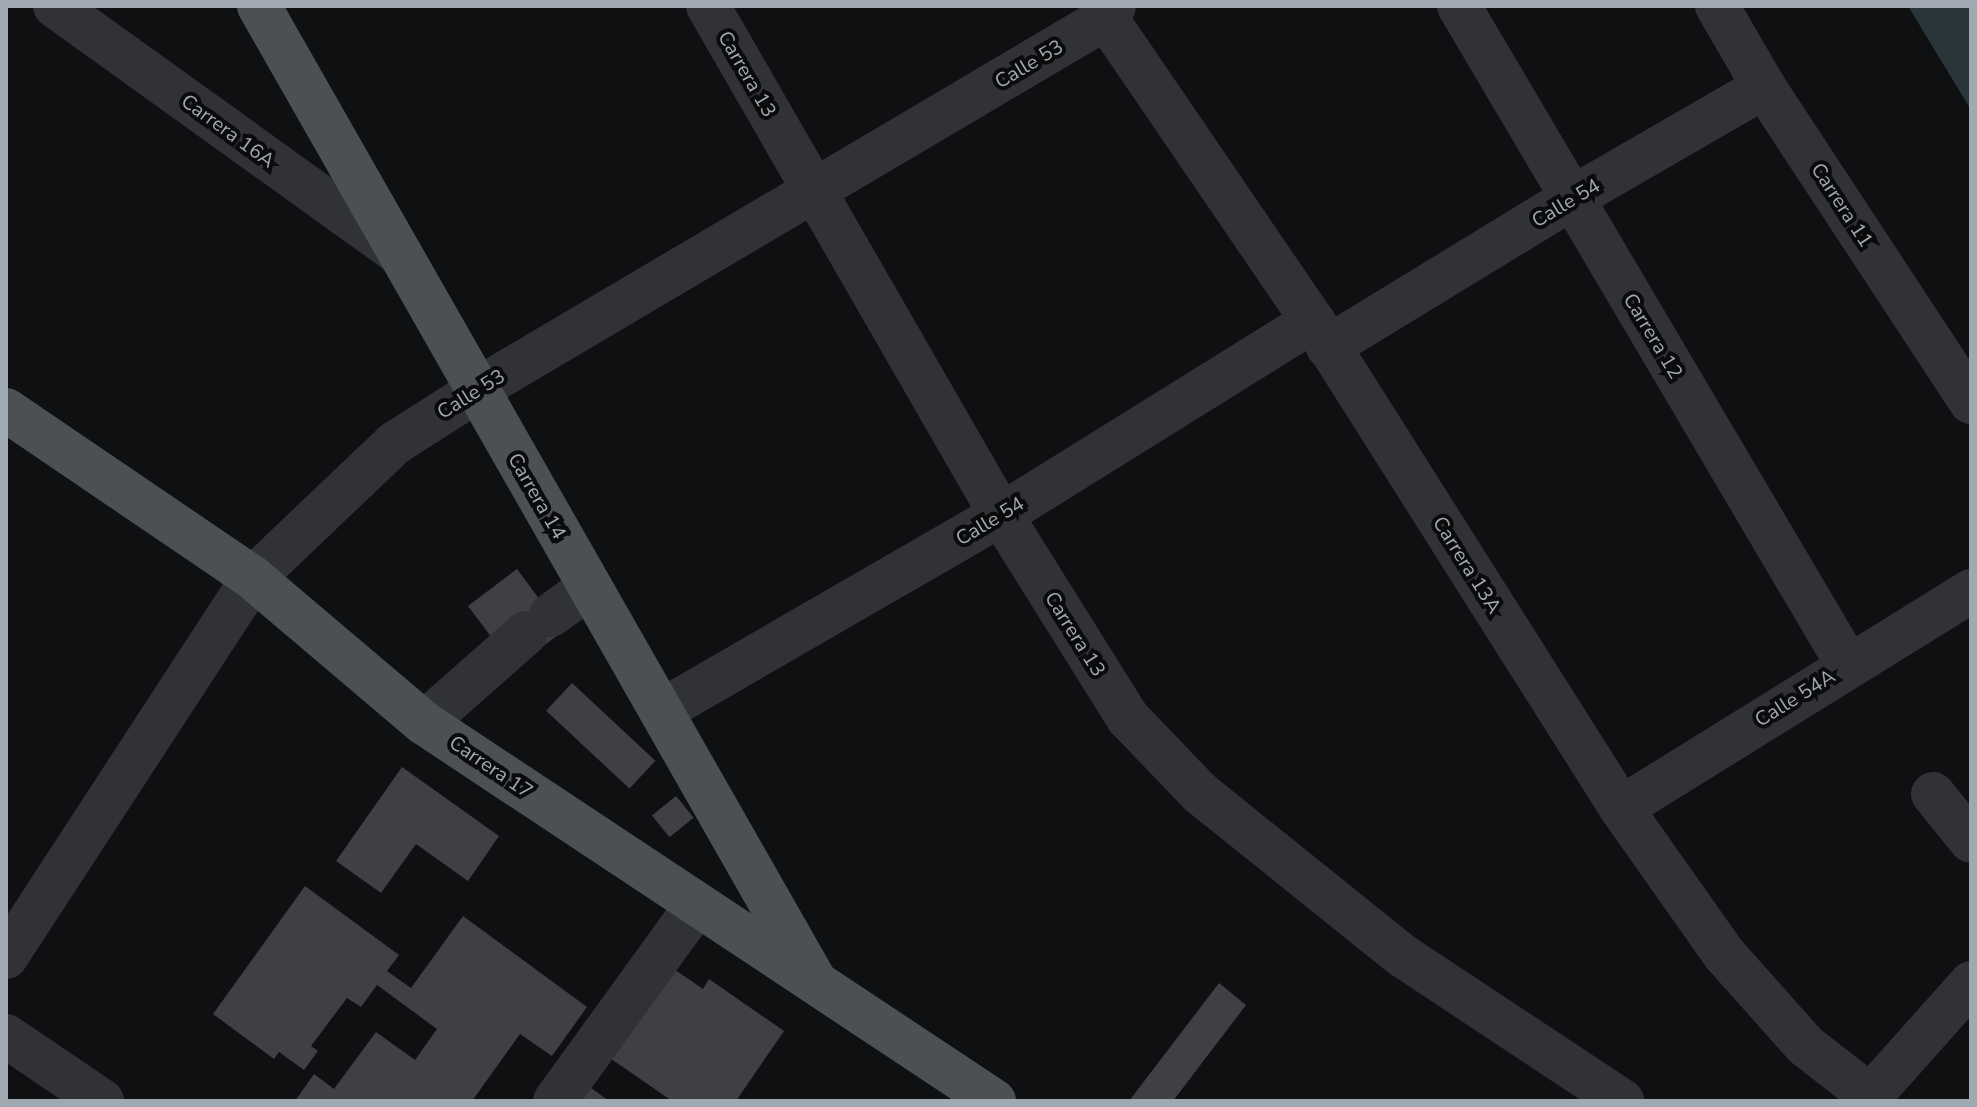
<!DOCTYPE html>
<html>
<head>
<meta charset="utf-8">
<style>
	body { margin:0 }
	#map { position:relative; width:1977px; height:1107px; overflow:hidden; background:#0f1011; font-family:"Nunito Sans",sans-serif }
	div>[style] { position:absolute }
	.water>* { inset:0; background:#293539 }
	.building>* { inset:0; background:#3e4044; transform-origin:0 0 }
	.minor>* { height:44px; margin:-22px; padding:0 22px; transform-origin:22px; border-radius:22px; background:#303236 }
	.major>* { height:44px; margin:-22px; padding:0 22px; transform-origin:22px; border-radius:22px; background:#4c5055 }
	span { translate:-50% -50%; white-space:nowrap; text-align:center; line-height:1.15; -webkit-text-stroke:8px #0b0b0c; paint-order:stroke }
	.street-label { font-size:20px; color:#a0a9b2 }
	.frame { position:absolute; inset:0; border:8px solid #a0a9b2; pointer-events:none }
</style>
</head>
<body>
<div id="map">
	<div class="water">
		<div style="clip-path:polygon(1908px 6px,1971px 6px,1971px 110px)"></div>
	</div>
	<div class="building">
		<div style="clip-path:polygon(517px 569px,563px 631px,538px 650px,492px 638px,468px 606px)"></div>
		<div style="left:572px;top:683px;width:114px;height:38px;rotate:43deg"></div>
		<div style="clip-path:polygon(402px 767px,499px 836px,468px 881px,416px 844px,381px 893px,336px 861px)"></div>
		<div style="left:676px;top:796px;width:28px;height:31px;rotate:51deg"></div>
		<div style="clip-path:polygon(305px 886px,399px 955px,387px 971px,411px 988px,463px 916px,587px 1007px,552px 1056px,520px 1034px,472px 1101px,295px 1101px,314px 1074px,334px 1089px,376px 1032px,415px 1060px,437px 1029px,377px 985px,361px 1007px,347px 998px,311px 1046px,318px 1051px,304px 1070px,279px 1052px,274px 1059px,213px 1014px)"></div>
		<div style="clip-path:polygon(665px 963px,703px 989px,709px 979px,784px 1031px,736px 1101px,672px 1101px,604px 1054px)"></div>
		<div style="clip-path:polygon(1219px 983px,1246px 1005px,1173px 1101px,1129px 1101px)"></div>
		<div style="clip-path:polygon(583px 1082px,609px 1101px,569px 1101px)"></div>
	</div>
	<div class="minor">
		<div style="left:55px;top:6px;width:426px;rotate:35.7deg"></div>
		<div style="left:708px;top:6px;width:587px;rotate:60.07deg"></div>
		<div style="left:1001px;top:515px;width:239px;rotate:58deg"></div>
		<div style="left:1128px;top:718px;width:104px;rotate:46.2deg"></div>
		<div style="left:1200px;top:793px;width:260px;rotate:38.8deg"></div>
		<div style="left:1403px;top:956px;width:263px;rotate:33.5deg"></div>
		<div style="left:1114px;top:6px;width:14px;rotate:124deg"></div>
		<div style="left:1106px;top:18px;width:367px;rotate:55.7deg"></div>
		<div style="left:1313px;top:321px;width:576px;rotate:57.69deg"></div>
		<div style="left:1621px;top:808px;width:179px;rotate:54.8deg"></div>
		<div style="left:1724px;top:954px;width:122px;rotate:48.3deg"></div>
		<div style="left:1805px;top:1045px;width:81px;rotate:38deg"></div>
		<div style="left:1459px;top:6px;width:765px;rotate:59.45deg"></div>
		<div style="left:1717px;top:6px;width:94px;rotate:59.9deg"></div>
		<div style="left:1764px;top:87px;width:377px;rotate:56.7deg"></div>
		<div style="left:1328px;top:347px;width:286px;rotate:-31.4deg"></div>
		<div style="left:1572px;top:198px;width:222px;rotate:-30deg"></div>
		<div style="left:551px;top:615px;width:48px;rotate:-35.7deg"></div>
		<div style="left:661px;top:711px;width:392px;rotate:-30deg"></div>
		<div style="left:1001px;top:515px;width:367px;rotate:-31.9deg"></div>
		<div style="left:424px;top:723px;width:136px;rotate:-41.4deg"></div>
		<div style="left:1933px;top:794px;width:60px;rotate:51deg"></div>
		<div style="left:1621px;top:808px;width:412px;rotate:-31.8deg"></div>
		<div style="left:6px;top:957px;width:452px;rotate:-56.9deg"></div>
		<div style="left:253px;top:578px;width:196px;rotate:-43.6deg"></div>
		<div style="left:395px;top:443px;width:130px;rotate:-32.5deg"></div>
		<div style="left:505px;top:373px;width:698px;rotate:-30.57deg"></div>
		<div style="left:6px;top:1036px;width:116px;rotate:34.1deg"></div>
		<div style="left:555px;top:1101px;width:242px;rotate:-54.1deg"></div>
		<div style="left:1866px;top:1101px;width:158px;rotate:-48.3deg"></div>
	</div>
	<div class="major">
		<div style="left:259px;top:6px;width:1117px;rotate:60.31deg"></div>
		<div style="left:6px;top:410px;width:299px;rotate:34.2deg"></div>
		<div style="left:253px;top:578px;width:224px;rotate:40.3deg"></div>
		<div style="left:424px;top:723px;width:684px;rotate:33.55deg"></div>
	</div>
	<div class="street-label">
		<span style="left:1029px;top:64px;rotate:-31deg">Calle 53</span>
		<span style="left:747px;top:74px;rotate:60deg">Carrera 13</span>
		<span style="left:228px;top:131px;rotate:36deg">Carrera 16A</span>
		<span style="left:1566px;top:203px;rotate:-31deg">Calle 54</span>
		<span style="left:1842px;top:205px;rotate:57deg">Carrera 11</span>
		<span style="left:1653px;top:336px;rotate:59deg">Carrera 12</span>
		<span style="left:471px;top:394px;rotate:-32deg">Calle 53</span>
		<span style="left:537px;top:496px;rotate:60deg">Carrera 14</span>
		<span style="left:990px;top:521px;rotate:-31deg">Calle 54</span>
		<span style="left:1467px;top:565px;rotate:58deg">Carrera 13A</span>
		<span style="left:1075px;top:634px;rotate:58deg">Carrera 13</span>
		<span style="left:1795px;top:698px;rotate:-32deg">Calle 54A</span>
		<span style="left:491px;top:767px;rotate:34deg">Carrera 17</span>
	</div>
	<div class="frame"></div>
</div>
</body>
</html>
